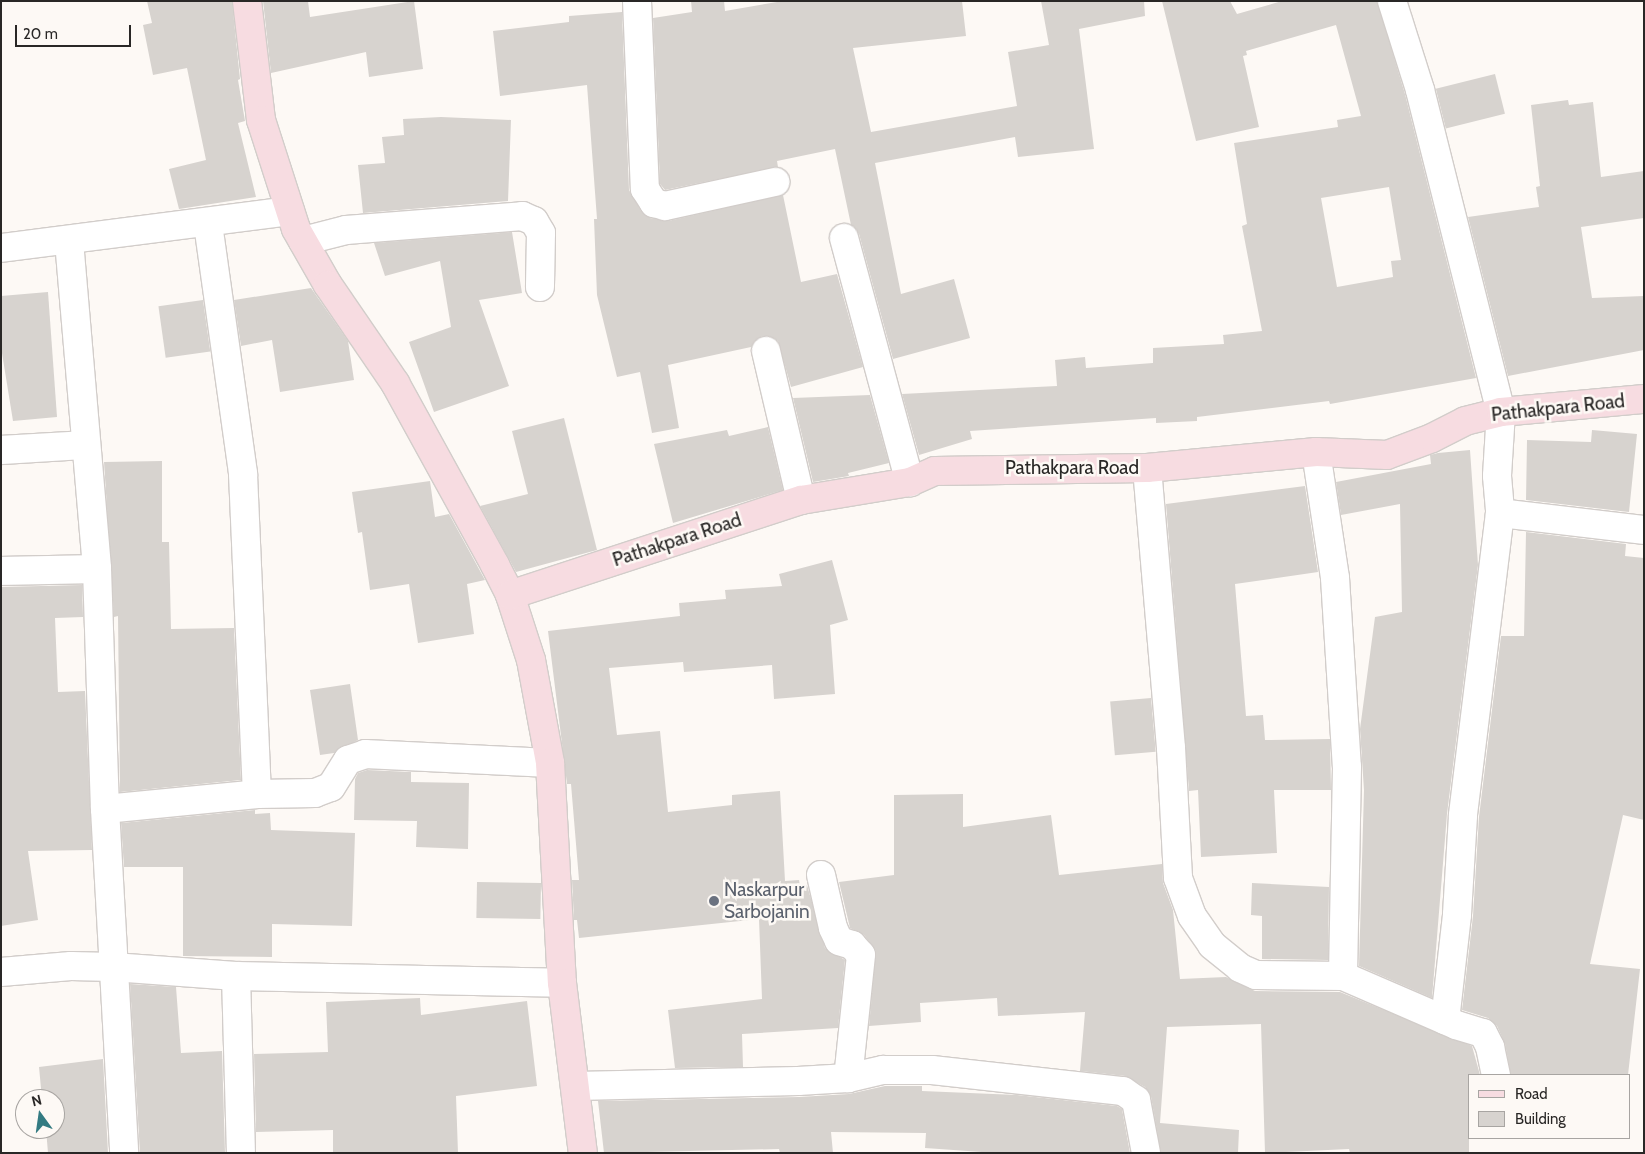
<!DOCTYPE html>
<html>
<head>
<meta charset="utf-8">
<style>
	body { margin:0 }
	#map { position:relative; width:1645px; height:1154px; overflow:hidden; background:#fdf9f5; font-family:Cabin,sans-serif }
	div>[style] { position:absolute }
	.building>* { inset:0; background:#d7d3cf; transform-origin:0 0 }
	.roads { filter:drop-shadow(1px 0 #d2cdca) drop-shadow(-1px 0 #d2cdca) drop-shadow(0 1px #d2cdca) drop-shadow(0 -1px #d2cdca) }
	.street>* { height:28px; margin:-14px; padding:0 14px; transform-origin:14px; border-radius:14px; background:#fff }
	.secondary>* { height:28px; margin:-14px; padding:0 14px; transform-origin:14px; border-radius:14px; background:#f7dce1 }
	.dots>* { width:14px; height:14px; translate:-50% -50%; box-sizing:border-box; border:2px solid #fdf9f5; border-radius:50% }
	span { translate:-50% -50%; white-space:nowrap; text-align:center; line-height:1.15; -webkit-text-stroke:5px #fdf9f5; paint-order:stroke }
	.street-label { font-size:19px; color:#292726 }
	.worship-label { font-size:19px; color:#5b616d }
	.left { translate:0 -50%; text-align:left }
	.frame { position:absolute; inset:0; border:2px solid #292726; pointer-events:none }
	.legend { position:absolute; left:1468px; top:1074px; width:162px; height:65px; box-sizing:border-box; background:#fdf9f5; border:1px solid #a8a5a2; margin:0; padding:6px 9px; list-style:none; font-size:15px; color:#292726 }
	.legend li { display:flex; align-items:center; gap:10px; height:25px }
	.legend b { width:25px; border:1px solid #a8a5a2 }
	.north { position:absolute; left:15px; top:1089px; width:50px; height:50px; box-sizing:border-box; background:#fdf9f5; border:1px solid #a8a5a2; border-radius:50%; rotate:346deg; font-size:14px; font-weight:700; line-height:20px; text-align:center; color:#292726 }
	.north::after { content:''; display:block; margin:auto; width:18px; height:22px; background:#337b82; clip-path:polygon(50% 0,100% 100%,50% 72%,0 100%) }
	.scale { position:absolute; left:15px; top:25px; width:116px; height:22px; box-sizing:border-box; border:2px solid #292726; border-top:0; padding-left:6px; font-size:15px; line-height:18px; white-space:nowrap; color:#292726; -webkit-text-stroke:4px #fdf9f5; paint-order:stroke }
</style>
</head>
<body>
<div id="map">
	<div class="building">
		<div style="clip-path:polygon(147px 1px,232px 1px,240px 79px,238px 80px,245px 121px,238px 123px,256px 197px,179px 209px,169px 169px,206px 160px,187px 68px,153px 75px,143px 25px,152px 23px)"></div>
		<div style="clip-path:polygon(263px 1px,308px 1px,310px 17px,414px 1px,423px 69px,369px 77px,366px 52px,271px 73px)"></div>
		<div style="clip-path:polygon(691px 1px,724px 1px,725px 11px,783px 1px,962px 1px,966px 36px,853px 48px,871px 132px,1017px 106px,1008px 52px,1049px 45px,1041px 1px,1144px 1px,1145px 16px,1079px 29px,1094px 149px,1018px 157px,1015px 137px,875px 163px,901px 294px,954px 279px,970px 338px,893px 359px,859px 234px,851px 225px,835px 149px,777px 161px,778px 167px,665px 190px,660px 184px,653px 18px,692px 12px)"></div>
		<div style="clip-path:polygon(evenodd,1162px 1px,1230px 1px,1237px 14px,1282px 1px,1377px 1px,1405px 94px,1476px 378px,1330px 404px,1329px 401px,1197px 417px,1197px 421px,1156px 423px,1156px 418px,970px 431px,972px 439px,919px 455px,902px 394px,1057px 386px,1055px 360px,1085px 357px,1086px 368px,1153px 363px,1153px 348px,1224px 344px,1223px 335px,1262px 331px,1242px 226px,1247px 224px,1234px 143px,1338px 127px,1337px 120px,1361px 116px,1336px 25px,1246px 51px,1247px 55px,1243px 56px,1259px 127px,1196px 141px,1162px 1px,1389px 187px,1401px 260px,1391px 261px,1393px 277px,1337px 287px,1321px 198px,1389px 187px)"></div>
		<div style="clip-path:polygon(622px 12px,629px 190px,641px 211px,650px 218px,668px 221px,783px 195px,801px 282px,837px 274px,863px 367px,791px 387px,778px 341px,762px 336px,751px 347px,668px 365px,679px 428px,652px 433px,640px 372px,617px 377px,597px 295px,594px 219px,597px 219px,587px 85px,500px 96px,493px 31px,569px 22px,569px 16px)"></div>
		<div style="left:1495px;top:74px;width:41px;height:61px;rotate:76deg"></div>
		<div style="clip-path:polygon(1568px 100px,1569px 105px,1593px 102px,1601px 177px,1644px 171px,1644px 218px,1581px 227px,1592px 298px,1644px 296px,1644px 350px,1508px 376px,1468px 217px,1539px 207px,1536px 187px,1540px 186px,1531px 105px)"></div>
		<div style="clip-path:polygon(441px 117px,511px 120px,508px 201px,363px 213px,358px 165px,385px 163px,382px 137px,404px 135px,403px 119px)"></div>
		<div style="clip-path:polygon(512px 232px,522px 293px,479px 300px,509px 386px,434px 412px,409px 342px,451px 327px,440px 261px,385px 276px,374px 243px)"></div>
		<div style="clip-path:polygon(311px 288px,348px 341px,354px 380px,280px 392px,272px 340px,241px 346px,234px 300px)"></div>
		<div style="clip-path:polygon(48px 292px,57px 417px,13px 421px,1px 347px,1px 296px)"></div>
		<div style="left:203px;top:300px;width:52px;height:45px;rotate:82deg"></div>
		<div style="clip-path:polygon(870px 395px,889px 463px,848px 473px,849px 476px,813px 482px,793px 398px)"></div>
		<div style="clip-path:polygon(564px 418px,597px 550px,516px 572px,480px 506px,528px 494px,512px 431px)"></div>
		<div style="clip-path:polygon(768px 427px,783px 490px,673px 523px,654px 444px,727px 430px,729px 436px)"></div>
		<div style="clip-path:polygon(1592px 430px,1637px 434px,1629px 512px,1526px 500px,1527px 440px,1591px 442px)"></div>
		<div style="clip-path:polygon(1470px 450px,1478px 565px,1447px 814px,1432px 998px,1359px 966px,1364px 790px,1360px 729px,1375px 617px,1402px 612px,1400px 504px,1341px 515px,1336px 482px,1431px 464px,1430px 455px,1438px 453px)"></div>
		<div style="clip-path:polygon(162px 461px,162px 542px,169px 542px,171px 629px,234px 628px,241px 780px,120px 792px,118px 616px,114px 617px,104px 462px)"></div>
		<div style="clip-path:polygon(430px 481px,435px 517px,449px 514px,485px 580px,467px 584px,474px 634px,418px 643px,409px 584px,370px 590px,362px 532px,358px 533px,352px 492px)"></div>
		<div style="clip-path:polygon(1305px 486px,1318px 572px,1235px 584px,1246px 716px,1263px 715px,1265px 740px,1330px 739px,1331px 790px,1274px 790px,1277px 853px,1201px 857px,1198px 790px,1189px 791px,1166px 504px)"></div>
		<div style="clip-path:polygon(1526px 532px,1626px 544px,1625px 556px,1644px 558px,1644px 820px,1623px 815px,1590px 964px,1640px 969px,1628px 1075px,1511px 1075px,1505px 1044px,1497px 1026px,1488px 1018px,1462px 1010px,1473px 916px,1479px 817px,1501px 636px,1524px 636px)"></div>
		<div style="clip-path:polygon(832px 560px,848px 620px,830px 625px,835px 694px,774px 699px,772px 665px,684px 672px,683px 662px,609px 668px,617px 735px,660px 731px,668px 812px,732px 805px,732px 795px,780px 791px,785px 881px,799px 880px,800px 886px,807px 885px,825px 948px,845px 960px,838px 1028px,742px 1034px,743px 1067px,675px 1068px,668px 1010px,762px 999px,759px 919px,579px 938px,577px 920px,574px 920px,572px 880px,579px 880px,571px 784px,567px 784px,548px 631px,680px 616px,679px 603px,726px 599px,725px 590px,782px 586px,779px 574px)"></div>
		<div style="clip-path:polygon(82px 585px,83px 617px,55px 618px,58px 692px,85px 691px,92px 850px,28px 851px,38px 920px,1px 926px,1px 587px)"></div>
		<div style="clip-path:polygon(350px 684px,358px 740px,334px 753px,320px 755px,310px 690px)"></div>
		<div style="left:1151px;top:698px;width:54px;height:41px;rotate:85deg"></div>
		<div style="clip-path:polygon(367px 770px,411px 772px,411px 782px,469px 783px,468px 849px,416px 847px,417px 821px,354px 820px,355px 779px,358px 773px)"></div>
		<div style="clip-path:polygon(963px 794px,963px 827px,1051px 815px,1059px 875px,1162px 864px,1163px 883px,1173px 910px,1180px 979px,1226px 977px,1255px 991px,1340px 992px,1472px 1046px,1480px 1075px,1469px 1075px,1469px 1153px,1350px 1153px,1349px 1149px,1265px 1153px,1261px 1024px,1167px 1027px,1160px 1123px,1239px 1130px,1238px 1153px,1161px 1153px,1151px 1097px,1145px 1087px,1125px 1076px,1080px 1071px,1085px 1012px,998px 1016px,997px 998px,920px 1003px,921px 1022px,869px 1026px,876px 951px,864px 935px,850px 928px,839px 882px,894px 875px,894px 795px)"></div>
		<div style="clip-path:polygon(255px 810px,255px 814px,270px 813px,271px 830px,355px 833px,352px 926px,272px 924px,272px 957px,183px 956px,183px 867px,124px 867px,121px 823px)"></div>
		<div style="left:477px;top:882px;width:64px;height:36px;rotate:1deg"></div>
		<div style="clip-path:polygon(1252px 883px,1329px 887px,1328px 960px,1262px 959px,1262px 916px,1251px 915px)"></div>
		<div style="clip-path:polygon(130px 984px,176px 987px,181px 1053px,222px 1051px,225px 1153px,140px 1153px)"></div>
		<div style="clip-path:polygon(420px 998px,421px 1015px,527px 1001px,537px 1086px,456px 1096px,458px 1153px,333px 1153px,333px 1130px,256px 1132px,254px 1054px,328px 1052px,326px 1002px)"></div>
		<div style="clip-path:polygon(103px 1059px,108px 1153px,48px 1153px,46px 1129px,55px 1129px,55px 1099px,42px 1099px,39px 1067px)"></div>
		<div style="clip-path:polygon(885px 1086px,922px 1086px,922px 1091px,1017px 1095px,1117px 1106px,1122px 1109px,1130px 1153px,996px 1153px,925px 1148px,926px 1133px,831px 1132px,833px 1153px,780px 1153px,779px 1149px,604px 1153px,598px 1101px,799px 1097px,849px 1094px)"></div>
	</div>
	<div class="roads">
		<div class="street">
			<div style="left:637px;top:1px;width:188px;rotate:87.6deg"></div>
			<div style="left:645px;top:189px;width:17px;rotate:57deg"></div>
			<div style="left:654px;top:203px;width:11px;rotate:15deg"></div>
			<div style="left:665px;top:206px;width:113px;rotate:-12.3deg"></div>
			<div style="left:1392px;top:1px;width:93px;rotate:72.5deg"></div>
			<div style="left:1420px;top:90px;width:332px;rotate:75.9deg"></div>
			<div style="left:1501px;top:412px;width:64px;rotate:93.6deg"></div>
			<div style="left:1497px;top:476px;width:37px;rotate:85deg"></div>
			<div style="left:1500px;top:513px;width:305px;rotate:97deg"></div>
			<div style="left:1463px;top:816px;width:99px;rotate:93.5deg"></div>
			<div style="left:1457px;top:915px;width:106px;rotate:96.5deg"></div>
			<div style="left:208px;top:224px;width:252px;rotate:82deg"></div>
			<div style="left:243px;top:474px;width:320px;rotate:87.5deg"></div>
			<div style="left:844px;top:238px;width:253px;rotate:74.9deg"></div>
			<div style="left:69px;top:241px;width:329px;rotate:85.1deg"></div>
			<div style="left:97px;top:569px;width:240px;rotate:88.1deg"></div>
			<div style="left:105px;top:809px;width:345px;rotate:86.8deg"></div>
			<div style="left:303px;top:241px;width:44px;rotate:-14.3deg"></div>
			<div style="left:346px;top:230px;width:177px;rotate:-4.5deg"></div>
			<div style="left:522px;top:216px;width:13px;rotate:23deg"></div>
			<div style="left:534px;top:221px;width:14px;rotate:60deg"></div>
			<div style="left:541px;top:233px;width:54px;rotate:91.1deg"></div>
			<div style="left:1px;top:248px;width:291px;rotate:-7.3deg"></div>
			<div style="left:766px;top:351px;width:153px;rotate:76.8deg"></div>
			<div style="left:1px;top:450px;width:85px;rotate:-3.4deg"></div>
			<div style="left:1316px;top:452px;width:127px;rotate:81.4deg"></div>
			<div style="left:1335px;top:578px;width:189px;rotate:86.4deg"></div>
			<div style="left:1347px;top:767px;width:209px;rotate:91.1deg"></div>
			<div style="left:1147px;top:468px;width:281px;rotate:85.1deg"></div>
			<div style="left:1171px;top:748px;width:130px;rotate:86.9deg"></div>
			<div style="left:1178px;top:878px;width:40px;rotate:69.8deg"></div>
			<div style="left:1192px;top:916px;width:35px;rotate:55deg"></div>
			<div style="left:1212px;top:945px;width:36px;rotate:39deg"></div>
			<div style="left:1240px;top:968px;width:17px;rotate:24deg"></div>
			<div style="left:1256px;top:975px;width:87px;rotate:0.7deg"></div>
			<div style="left:1343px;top:976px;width:123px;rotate:23.4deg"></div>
			<div style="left:1456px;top:1025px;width:28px;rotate:17deg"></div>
			<div style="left:1483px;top:1033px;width:16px;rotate:63deg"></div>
			<div style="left:1490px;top:1047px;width:29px;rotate:78deg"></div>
			<div style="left:1500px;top:513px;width:145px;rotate:6.7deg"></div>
			<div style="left:1px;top:571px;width:96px;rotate:-1.2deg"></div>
			<div style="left:105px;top:809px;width:153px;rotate:-5.6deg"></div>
			<div style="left:257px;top:794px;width:58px;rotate:-1deg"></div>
			<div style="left:315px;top:793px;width:17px;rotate:-21deg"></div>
			<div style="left:331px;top:787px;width:32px;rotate:-58deg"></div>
			<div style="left:348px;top:760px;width:18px;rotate:-19deg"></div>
			<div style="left:365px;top:754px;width:185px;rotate:2.8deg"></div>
			<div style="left:821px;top:875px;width:54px;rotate:77.2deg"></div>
			<div style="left:833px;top:928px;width:14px;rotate:65deg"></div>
			<div style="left:839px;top:941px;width:14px;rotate:17deg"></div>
			<div style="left:852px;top:945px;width:13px;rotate:48deg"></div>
			<div style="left:861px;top:955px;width:124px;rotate:96deg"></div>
			<div style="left:1px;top:972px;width:70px;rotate:-4.9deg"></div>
			<div style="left:71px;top:966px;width:42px;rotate:1.4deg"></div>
			<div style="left:113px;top:967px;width:123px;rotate:4.2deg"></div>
			<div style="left:236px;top:976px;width:326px;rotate:1.2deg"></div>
			<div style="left:236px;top:976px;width:177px;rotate:88.4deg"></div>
			<div style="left:576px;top:1086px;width:222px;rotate:-1.3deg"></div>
			<div style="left:798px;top:1081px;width:50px;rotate:-3.4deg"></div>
			<div style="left:848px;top:1078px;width:36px;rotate:-13deg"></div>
			<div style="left:883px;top:1070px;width:49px"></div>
			<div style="left:932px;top:1070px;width:192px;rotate:6.3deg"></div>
			<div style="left:1123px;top:1091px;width:16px;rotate:35deg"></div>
			<div style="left:1136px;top:1100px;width:54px;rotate:79.3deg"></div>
		</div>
		<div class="secondary">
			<div style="left:247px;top:1px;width:120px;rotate:83.3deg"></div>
			<div style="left:261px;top:120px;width:114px;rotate:72.2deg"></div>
			<div style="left:296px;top:229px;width:64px;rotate:60.3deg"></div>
			<div style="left:328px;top:285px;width:119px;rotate:55.6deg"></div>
			<div style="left:395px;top:383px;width:208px;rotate:61.2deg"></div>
			<div style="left:495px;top:565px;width:34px;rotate:63deg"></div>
			<div style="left:510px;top:595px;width:68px;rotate:72.1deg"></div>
			<div style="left:531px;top:660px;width:105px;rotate:79.5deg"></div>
			<div style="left:550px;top:763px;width:220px;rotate:86.9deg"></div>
			<div style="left:562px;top:983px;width:171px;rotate:83deg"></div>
			<div style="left:510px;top:595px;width:306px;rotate:-18.1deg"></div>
			<div style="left:801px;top:500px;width:110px;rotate:-9.4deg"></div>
			<div style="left:910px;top:482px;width:27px;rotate:-24deg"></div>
			<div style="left:935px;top:471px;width:212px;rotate:-0.8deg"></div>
			<div style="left:1147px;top:468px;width:170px;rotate:-5.4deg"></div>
			<div style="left:1316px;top:452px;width:71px;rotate:2.4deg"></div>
			<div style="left:1387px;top:455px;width:48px;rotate:-20.7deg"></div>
			<div style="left:1432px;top:438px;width:37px;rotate:-27deg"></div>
			<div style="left:1465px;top:421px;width:37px;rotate:-14deg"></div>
			<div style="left:1501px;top:412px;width:144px;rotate:-5.2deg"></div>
		</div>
	</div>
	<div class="dots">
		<div style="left:714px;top:901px;background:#6b7280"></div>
	</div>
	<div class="street-label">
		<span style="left:1558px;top:408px;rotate:-6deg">Pathakpara Road</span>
		<span style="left:1072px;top:468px">Pathakpara Road</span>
		<span style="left:677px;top:540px;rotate:-18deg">Pathakpara Road</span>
	</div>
	<div class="worship-label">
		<span class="left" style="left:724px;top:901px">Naskarpur<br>Sarbojanin</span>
	</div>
	<div class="frame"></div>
	<ul class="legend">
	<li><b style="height:6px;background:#f7dce1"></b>Road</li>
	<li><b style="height:14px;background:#d7d3cf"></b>Building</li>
	</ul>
	<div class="north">N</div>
	<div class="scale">20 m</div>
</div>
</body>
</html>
